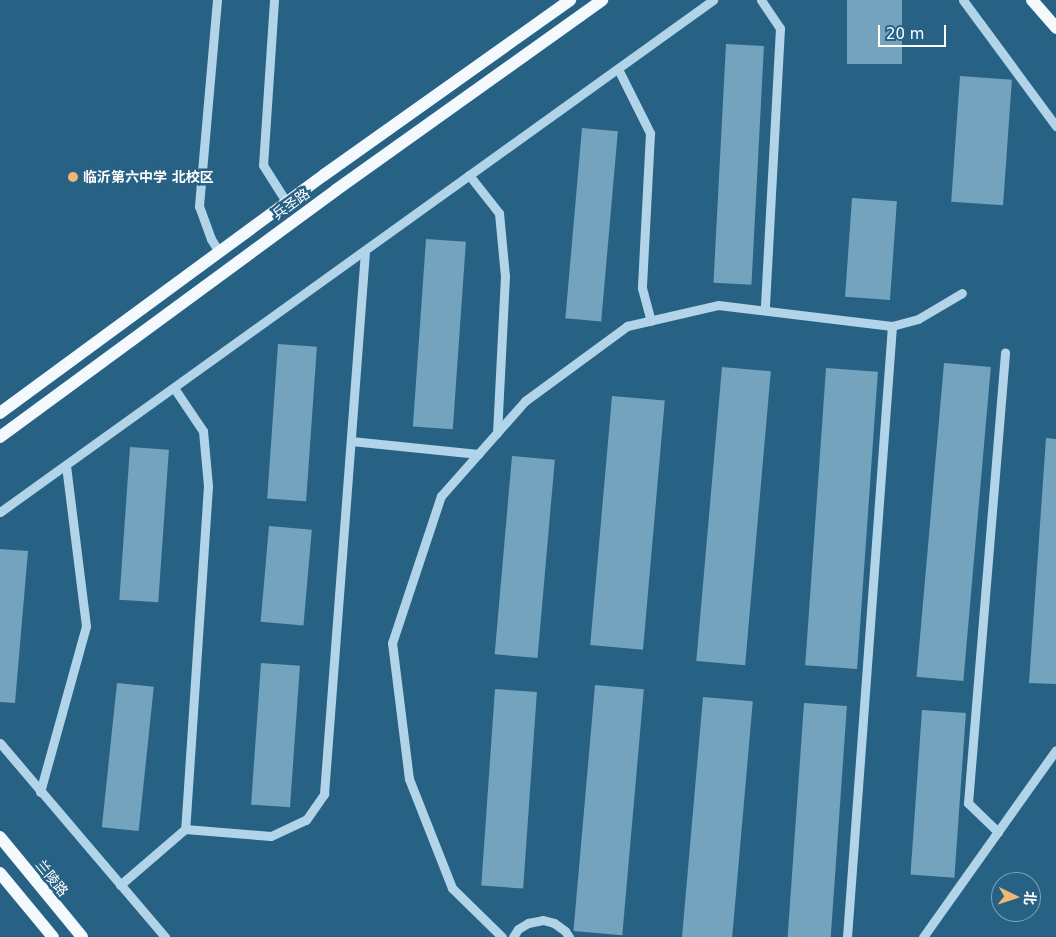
<!DOCTYPE html>
<html>
<head>
<meta charset="utf-8">
<style>
	body { margin:0 }
	#map { position:relative; width:1056px; height:937px; overflow:hidden; background:#276285; font-family:"DejaVu Sans","Noto Sans SC",sans-serif }
	div>[style] { position:absolute }
	.building>* { inset:0; background:#74a3bd; transform-origin:0 0 }
	.minor>* { height:9px; margin:-4.5px; padding:0 4.5px; transform-origin:4.5px; border-radius:4.5px; background:#b2d4e8 }
	.major>* { height:12px; margin:-6px; padding:0 6px; transform-origin:6px; border-radius:6px; background:#f4f9fe }
	.dots>* { width:14px; height:14px; translate:-50% -50%; box-sizing:border-box; border:2px solid #276285; border-radius:50% }
	span { translate:-50% -50%; white-space:nowrap; text-align:center; line-height:1.15; -webkit-text-stroke:5px #276285; paint-order:stroke }
	.poi-label { font-size:14px; color:#fff; font-weight:700 }
	.left { translate:0 -50%; text-align:left }
	.street-label { font-size:14px; color:#fff }
	.north { position:absolute; left:991px; top:872px; width:50px; height:50px; box-sizing:border-box; background:#276285; border:1px solid #7da1b6; border-radius:50%; rotate:94deg; font-size:14px; font-weight:700; line-height:20px; text-align:center; color:#fff }
	.north::after { content:''; display:block; margin:auto; width:18px; height:22px; background:#f0b777; clip-path:polygon(50% 0,100% 100%,50% 72%,0 100%) }
	.scale { position:absolute; left:878px; top:25px; width:68px; height:22px; box-sizing:border-box; border:2px solid #fff; border-top:0; padding-left:6px; font-size:15px; line-height:18px; white-space:nowrap; color:#fff; -webkit-text-stroke:4px #276285; paint-order:stroke }
</style>
</head>
<body>
<div id="map">
	<div class="building">
		<div style="left:847px;top:0;width:55px;height:64px"></div>
		<div style="left:726px;top:44px;width:38px;height:239px;rotate:3deg"></div>
		<div style="left:960px;top:76px;width:52px;height:126px;rotate:4deg"></div>
		<div style="left:582px;top:128px;width:36px;height:191px;rotate:5deg"></div>
		<div style="left:852px;top:198px;width:45px;height:99px;rotate:4deg"></div>
		<div style="left:426px;top:239px;width:40px;height:188px;rotate:4deg"></div>
		<div style="left:278px;top:344px;width:39px;height:155px;rotate:4deg"></div>
		<div style="left:944px;top:363px;width:47px;height:315px;rotate:5deg"></div>
		<div style="left:722px;top:367px;width:49px;height:295px;rotate:5deg"></div>
		<div style="left:826px;top:368px;width:52px;height:298px;rotate:4deg"></div>
		<div style="left:612px;top:396px;width:53px;height:250px;rotate:5deg"></div>
		<div style="clip-path:polygon(1046px 438px,1056px 439px,1056px 684px,1029px 683px)"></div>
		<div style="left:130px;top:447px;width:39px;height:153px;rotate:4deg"></div>
		<div style="left:512px;top:456px;width:43px;height:199px;rotate:5deg"></div>
		<div style="left:269px;top:526px;width:43px;height:96px;rotate:5deg"></div>
		<div style="clip-path:polygon(0 549px,28px 551px,15px 703px,0 702px)"></div>
		<div style="left:261px;top:663px;width:39px;height:142px;rotate:4deg"></div>
		<div style="left:117px;top:683px;width:37px;height:145px;rotate:6deg"></div>
		<div style="left:595px;top:685px;width:49px;height:247px;rotate:5deg"></div>
		<div style="left:495px;top:689px;width:42px;height:197px;rotate:4deg"></div>
		<div style="left:703px;top:697px;width:50px;height:241px;rotate:5deg"></div>
		<div style="left:804px;top:703px;width:43px;height:235px;rotate:4deg"></div>
		<div style="left:922px;top:710px;width:44px;height:165px;rotate:4deg"></div>
	</div>
	<div class="minor">
		<div style="left:217px;top:0;width:207px;rotate:95deg"></div>
		<div style="left:199px;top:206px;width:35px;rotate:70deg"></div>
		<div style="left:211px;top:239px;width:15px;rotate:58deg"></div>
		<div style="left:274px;top:0;width:165px;rotate:93.8deg"></div>
		<div style="left:263px;top:165px;width:45px;rotate:57.7deg"></div>
		<div style="left:761px;top:0;width:34px;rotate:56deg"></div>
		<div style="left:780px;top:28px;width:281px;rotate:93.1deg"></div>
		<div style="left:963px;top:0;width:157px;rotate:53.6deg"></div>
		<div style="left:618px;top:69px;width:72px;rotate:63.4deg"></div>
		<div style="left:650px;top:133px;width:155px;rotate:93deg"></div>
		<div style="left:642px;top:288px;width:34px;rotate:75deg"></div>
		<div style="left:469px;top:175px;width:48px;rotate:51.7deg"></div>
		<div style="left:499px;top:213px;width:63px;rotate:84.6deg"></div>
		<div style="left:505px;top:276px;width:157px;rotate:92.9deg"></div>
		<div style="left:174px;top:388px;width:52px;rotate:56deg"></div>
		<div style="left:203px;top:431px;width:55px;rotate:84.8deg"></div>
		<div style="left:208px;top:486px;width:344px;rotate:93.8deg"></div>
		<div style="left:351px;top:441px;width:128px;rotate:5.8deg"></div>
		<div style="left:0;top:512px;width:878px;rotate:-35.68deg"></div>
		<div style="left:0;top:743px;width:255px;rotate:49.6deg"></div>
		<div style="left:40px;top:792px;width:172px;rotate:-74.5deg"></div>
		<div style="left:86px;top:626px;width:161px;rotate:-97.1deg"></div>
		<div style="left:998px;top:832px;width:42px;rotate:-136deg"></div>
		<div style="left:968px;top:803px;width:452px;rotate:-85.3deg"></div>
		<div style="left:120px;top:885px;width:86px;rotate:-40.7deg"></div>
		<div style="left:185px;top:829px;width:86px;rotate:4.7deg"></div>
		<div style="left:271px;top:836px;width:38px;rotate:-25deg"></div>
		<div style="left:306px;top:820px;width:32px;rotate:-55deg"></div>
		<div style="left:324px;top:794px;width:545px;rotate:-85.68deg"></div>
		<div style="left:502px;top:937px;width:70px;rotate:-135.6deg"></div>
		<div style="left:452px;top:888px;width:117px;rotate:-111.5deg"></div>
		<div style="left:409px;top:779px;width:137px;rotate:-97.1deg"></div>
		<div style="left:392px;top:643px;width:155px;rotate:-71.6deg"></div>
		<div style="left:441px;top:496px;width:127px;rotate:-48.5deg"></div>
		<div style="left:525px;top:401px;width:127px;rotate:-36.3deg"></div>
		<div style="left:627px;top:326px;width:93px;rotate:-13deg"></div>
		<div style="left:718px;top:305px;width:175px;rotate:6.9deg"></div>
		<div style="left:892px;top:326px;width:27px;rotate:-15deg"></div>
		<div style="left:918px;top:319px;width:51px;rotate:-30.6deg"></div>
		<div style="left:513px;top:937px;width:9px;rotate:-58deg"></div>
		<div style="left:518px;top:929px;width:12px;rotate:-31deg"></div>
		<div style="left:528px;top:923px;width:15px;rotate:-11deg"></div>
		<div style="left:543px;top:920px;width:11px;rotate:15deg"></div>
		<div style="left:554px;top:923px;width:14px;rotate:36deg"></div>
		<div style="left:565px;top:931px;width:7px;rotate:56deg"></div>
		<div style="left:847px;top:937px;width:613px;rotate:-85.79deg"></div>
		<div style="left:923px;top:937px;width:229px;rotate:-54.6deg"></div>
	</div>
	<div class="major">
		<div style="left:1032px;top:0;width:37px;rotate:49deg"></div>
		<div style="left:0;top:413px;width:402px;rotate:-36.3deg"></div>
		<div style="left:324px;top:175px;width:302px;rotate:-35.4deg"></div>
		<div style="left:0;top:437px;width:417px;rotate:-36.3deg"></div>
		<div style="left:336px;top:190px;width:327px;rotate:-35.5deg"></div>
		<div style="left:0;top:837px;width:129px;rotate:50.6deg"></div>
		<div style="left:0;top:873px;width:83px;rotate:50.4deg"></div>
	</div>
	<div class="dots">
		<div style="left:73px;top:177px;background:#f0b777"></div>
	</div>
	<div class="poi-label">
		<span class="left" style="left:83px;top:177px">临沂第六中学 北校区</span>
	</div>
	<div class="street-label">
		<span style="left:291px;top:204px;rotate:-36deg">兵圣路</span>
		<span style="left:52px;top:878px;rotate:51deg">兰陵路</span>
	</div>
	<div class="north">北</div>
	<div class="scale">20 m</div>
</div>
</body>
</html>
